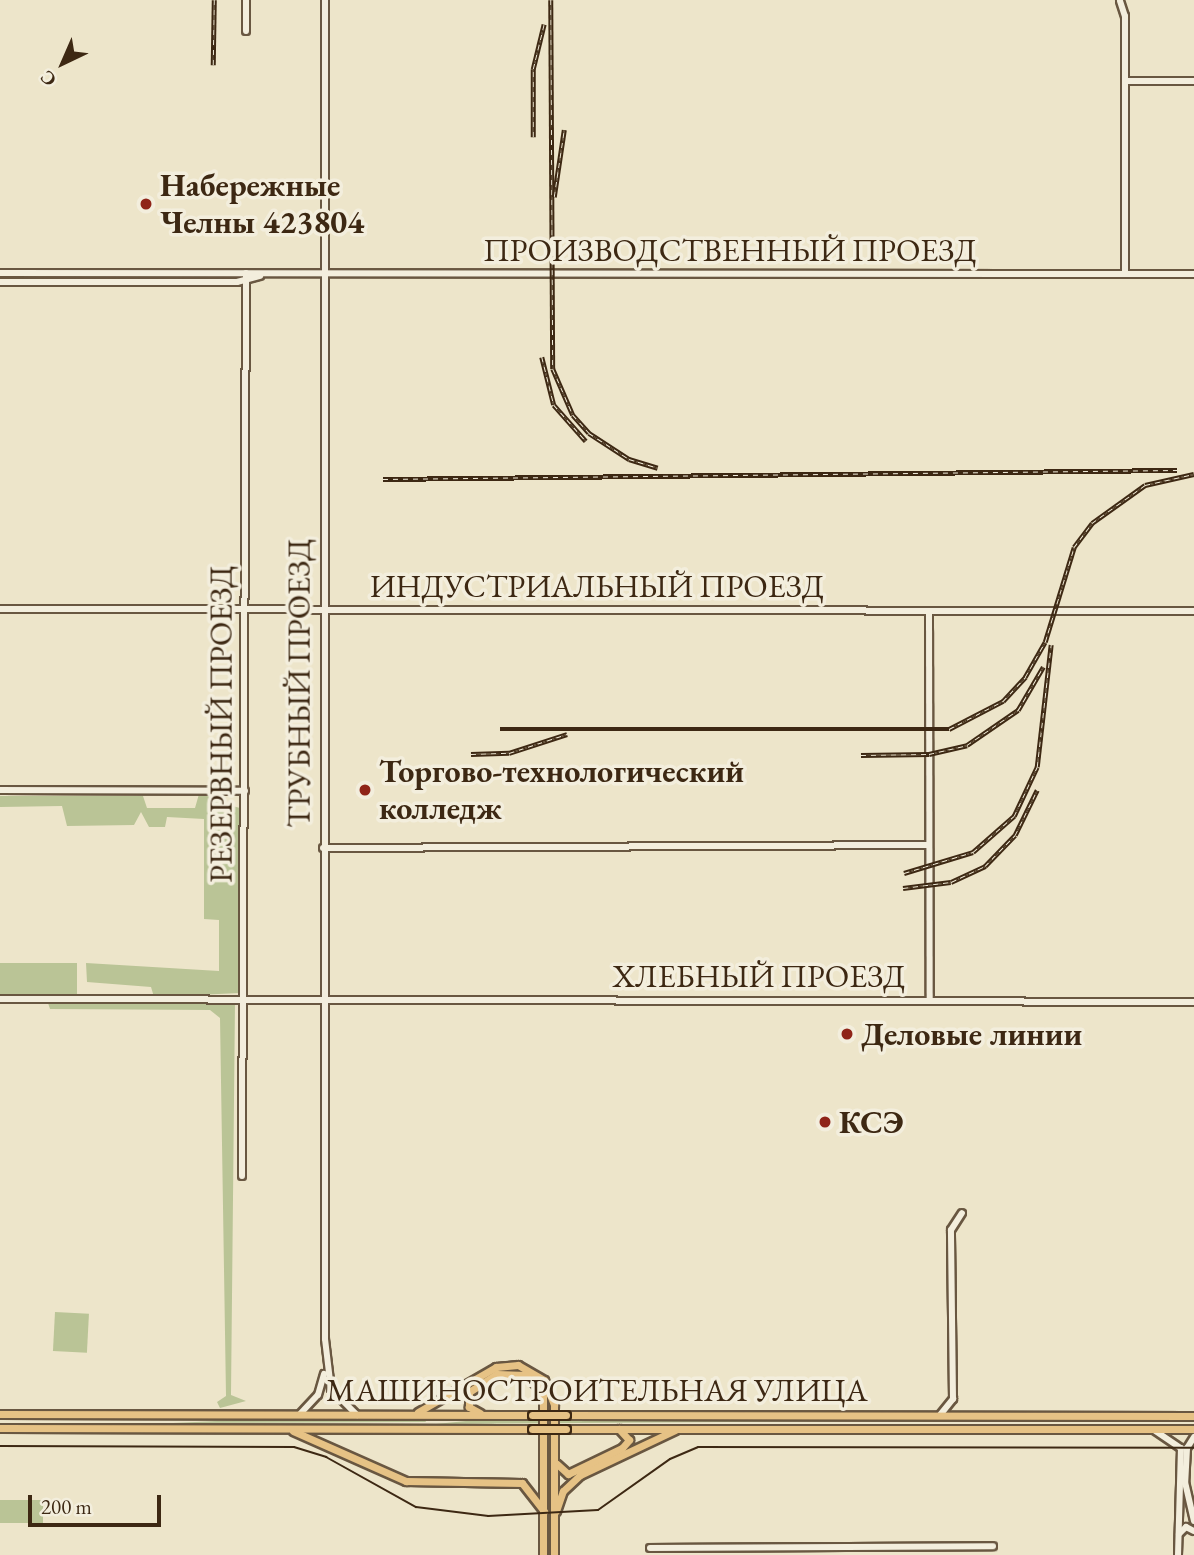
<!DOCTYPE html>
<html>
<head>
<meta charset="utf-8">
<style>
	body { margin:0 }
	#map { position:relative; width:1194px; height:1555px; overflow:hidden; background:#ede5ca; font-family:"EB Garamond",serif }
	div>[style] { position:absolute }
	.green>* { inset:0; background:#bac496; transform-origin:0 0 }
	.roads { filter:drop-shadow(2px 0 #695741) drop-shadow(-2px 0 #695741) drop-shadow(0 2px #695741) drop-shadow(0 -2px #695741) }
	.minor>* { height:6px; margin:-3px; padding:0 3px; transform-origin:3px; border-radius:3px; background:#f3eedd }
	.major>* { height:7px; margin:-3.5px; padding:0 3.5px; transform-origin:3.5px; border-radius:3.5px; background:#e6c285 }
	.tram>* { height:2px; margin:-1px; padding:0 1px; transform-origin:1px; border-radius:1px; background:#3d2813 }
	.rail>* { height:4.5px; margin-top:-2.25px; transform-origin:0; background:repeating-linear-gradient(90deg,#f3eedd 0 5px,#3d2813 0 10px); box-sizing:border-box; border-block:2px solid #3d2813 }
	.bridges { filter:drop-shadow(2px 0 #3d2813) drop-shadow(-2px 0 #3d2813) drop-shadow(0 2px #3d2813) drop-shadow(0 -2px #3d2813) }
	.major-bridge>* { height:7px; margin:-3.5px; padding:0 3.5px; transform-origin:3.5px; border-radius:3.5px; background:#e6c285 }
	.dots>* { width:19px; height:19px; translate:-50% -50%; box-sizing:border-box; border:4px solid #f3eedd; border-radius:50% }
	span { translate:-50% -50%; white-space:nowrap; text-align:center; line-height:1.15; -webkit-text-stroke:7px #f3eedd; paint-order:stroke }
	.poi-label { font-size:32px; color:#3d2813; font-weight:700 }
	.left { translate:0 -50%; text-align:left }
	.street-label { font-size:32px; color:#3d2813 }
	.north { position:absolute; left:28px; top:28px; width:70px; height:70px; -webkit-text-stroke:5px #f3eedd; paint-order:stroke; rotate:224deg; font-size:19px; font-weight:700; line-height:28px; text-align:center; color:#3d2813 }
	.north::after { content:''; display:block; margin:auto; width:24px; height:32px; background:#3d2813; clip-path:polygon(50% 0,100% 100%,50% 72%,0 100%) }
	.scale { position:absolute; left:28px; top:1495px; width:133px; height:32px; box-sizing:border-box; border:4px solid #3d2813; border-top:0; padding-left:9px; font-size:21px; line-height:24px; white-space:nowrap; color:#3d2813; -webkit-text-stroke:5px #f3eedd; paint-order:stroke }
</style>
</head>
<body>
<div id="map">
	<div class="green">
		<div style="clip-path:polygon(199px 794px,221px 794px,225px 804px,240px 808px,240px 993px,154px 997px,151px 987px,87px 982px,86px 963px,219px 971px,219px 920px,204px 919px,204px 819px,167px 817px,165px 827px,149px 827px,141px 812px,134px 825px,67px 826px,62px 806px,0 807px,0 796px,143px 796px,147px 808px,195px 808px)"></div>
		<div style="left:0;top:963px;width:77px;height:34px"></div>
		<div style="clip-path:polygon(235px 1002px,231px 1395px,246px 1401px,220px 1408px,217px 1402px,226px 1396px,220px 1018px,210px 1010px,50px 1009px,48px 1003px)"></div>
		<div style="left:55px;top:1312px;width:34px;height:39px;rotate:3deg"></div>
		<div style="clip-path:polygon(239px 1420px,425px 1420px,426px 1422px,173px 1423px)"></div>
		<div style="clip-path:polygon(476px 1420px,1026px 1420px,436px 1424px)"></div>
		<div style="left:0;top:1500px;width:43px;height:23px"></div>
	</div>
	<div class="roads">
		<div class="minor">
			<div style="left:325px;top:0;width:1339px;rotate:90deg"></div>
			<div style="left:325px;top:1339px;width:50px;rotate:83.2deg"></div>
			<div style="left:331px;top:1389px;width:37px;rotate:45deg"></div>
			<div style="left:1120px;top:1px;width:16px;rotate:72deg"></div>
			<div style="left:1125px;top:16px;width:258px;rotate:90deg"></div>
			<div style="left:246px;top:31px;width:31px;rotate:-90deg"></div>
			<div style="left:1125px;top:81px;width:69px"></div>
			<div style="left:0;top:273px;width:1194px;rotate:0.05deg"></div>
			<div style="left:0;top:282px;width:237px"></div>
			<div style="left:237px;top:282px;width:24px;rotate:-15deg"></div>
			<div style="left:0;top:609px;width:1194px;rotate:0.1deg"></div>
			<div style="left:929px;top:611px;width:390px;rotate:89.9deg"></div>
			<div style="left:0;top:790px;width:245px;rotate:0.2deg"></div>
			<div style="left:323px;top:848px;width:606px;rotate:-0.28deg"></div>
			<div style="left:0;top:999px;width:1194px;rotate:0.14deg"></div>
			<div style="left:242px;top:1176px;width:903px;rotate:-89.75deg"></div>
			<div style="left:300px;top:1414px;width:26px;rotate:-47deg"></div>
			<div style="left:318px;top:1395px;width:22px;rotate:-74deg"></div>
			<div style="left:940px;top:1415px;width:21px;rotate:-51deg"></div>
			<div style="left:953px;top:1399px;width:169px;rotate:-90.7deg"></div>
			<div style="left:951px;top:1230px;width:20px;rotate:-57deg"></div>
			<div style="left:1154px;top:1430px;width:32px;rotate:34deg"></div>
			<div style="left:1181px;top:1448px;width:107px;rotate:91.6deg"></div>
			<div style="left:1194px;top:1437px;width:13px;rotate:122deg"></div>
			<div style="left:1187px;top:1448px;width:34px;rotate:93deg"></div>
			<div style="left:1185px;top:1482px;width:40px;rotate:77deg"></div>
			<div style="left:1179px;top:1534px;width:10px;rotate:-45deg"></div>
			<div style="left:1186px;top:1527px;width:9px;rotate:27deg"></div>
			<div style="left:650px;top:1548px;width:343px;rotate:-0.3deg"></div>
		</div>
		<div class="major">
			<div style="left:418px;top:1412px;width:90px;rotate:-30deg"></div>
			<div style="left:496px;top:1367px;width:22px;rotate:-5deg"></div>
			<div style="left:518px;top:1365px;width:30px;rotate:30deg"></div>
			<div style="left:544px;top:1380px;width:27px;rotate:68deg"></div>
			<div style="left:554px;top:1405px;width:150px;rotate:90deg"></div>
			<div style="left:480px;top:1413px;width:13px;rotate:-151deg"></div>
			<div style="left:469px;top:1407px;width:15px;rotate:-90deg"></div>
			<div style="left:469px;top:1392px;width:33px;rotate:-33deg"></div>
			<div style="left:497px;top:1374px;width:29px;rotate:2deg"></div>
			<div style="left:526px;top:1375px;width:24px;rotate:45deg"></div>
			<div style="left:543px;top:1392px;width:163px;rotate:90deg"></div>
			<div style="left:0;top:1414px;width:532px;rotate:0.11deg"></div>
			<div style="left:566px;top:1415px;width:628px;rotate:0.09deg"></div>
			<div style="left:0;top:1428px;width:532px;rotate:0.11deg"></div>
			<div style="left:566px;top:1429px;width:628px"></div>
			<div style="left:293px;top:1431px;width:124px;rotate:23.9deg"></div>
			<div style="left:406px;top:1481px;width:116px;rotate:1deg"></div>
			<div style="left:522px;top:1483px;width:36px;rotate:52deg"></div>
			<div style="left:557px;top:1464px;width:15px;rotate:42deg"></div>
			<div style="left:568px;top:1474px;width:60px;rotate:-25.7deg"></div>
			<div style="left:622px;top:1448px;width:11px;rotate:-49deg"></div>
			<div style="left:629px;top:1440px;width:15px;rotate:-132deg"></div>
			<div style="left:556px;top:1511px;width:21px;rotate:-71deg"></div>
			<div style="left:563px;top:1491px;width:23px;rotate:-43deg"></div>
			<div style="left:580px;top:1475px;width:105px;rotate:-25.3deg"></div>
		</div>
	</div>
	<div class="tram">
		<div style="left:0;top:1446px;width:294px;rotate:0.2deg"></div>
		<div style="left:294px;top:1447px;width:34px;rotate:17deg"></div>
		<div style="left:326px;top:1457px;width:103px;rotate:29.1deg"></div>
		<div style="left:416px;top:1507px;width:73px;rotate:7.1deg"></div>
		<div style="left:488px;top:1516px;width:110px;rotate:-3.1deg"></div>
		<div style="left:598px;top:1510px;width:88px;rotate:-35.3deg"></div>
		<div style="left:670px;top:1459px;width:30px;rotate:-23deg"></div>
		<div style="left:698px;top:1447px;width:496px;rotate:0.1deg"></div>
	</div>
	<div class="rail">
		<div style="left:551px;top:0;width:369px;rotate:89.7deg"></div>
		<div style="left:553px;top:369px;width:50px;rotate:66.5deg"></div>
		<div style="left:573px;top:415px;width:24px;rotate:48deg"></div>
		<div style="left:589px;top:433px;width:48px;rotate:33deg"></div>
		<div style="left:629px;top:459px;width:30px;rotate:17deg"></div>
		<div style="left:213px;top:65px;width:65px;rotate:-89.1deg"></div>
		<div style="left:533px;top:137px;width:68px;rotate:-90deg"></div>
		<div style="left:533px;top:69px;width:46px;rotate:-76.3deg"></div>
		<div style="left:554px;top:197px;width:68px;rotate:-81.5deg"></div>
		<div style="left:542px;top:357px;width:49px;rotate:76deg"></div>
		<div style="left:554px;top:405px;width:48px;rotate:48.4deg"></div>
		<div style="left:383px;top:479px;width:794px;rotate:-0.65deg"></div>
		<div style="left:500px;top:729px;width:449px"></div>
		<div style="left:949px;top:729px;width:61px;rotate:-27.4deg"></div>
		<div style="left:1003px;top:701px;width:33px;rotate:-47deg"></div>
		<div style="left:1025px;top:677px;width:40px;rotate:-60.3deg"></div>
		<div style="left:1045px;top:642px;width:99px;rotate:-73deg"></div>
		<div style="left:1074px;top:547px;width:30px;rotate:-53deg"></div>
		<div style="left:1092px;top:523px;width:65px;rotate:-35.6deg"></div>
		<div style="left:1145px;top:485px;width:50px;rotate:-12.7deg"></div>
		<div style="left:471px;top:754px;width:38px;rotate:-2deg"></div>
		<div style="left:509px;top:753px;width:61px;rotate:-18.1deg"></div>
		<div style="left:861px;top:755px;width:68px;rotate:-0.8deg"></div>
		<div style="left:929px;top:754px;width:39px;rotate:-13deg"></div>
		<div style="left:967px;top:745px;width:62px;rotate:-34.5deg"></div>
		<div style="left:1018px;top:710px;width:50px;rotate:-59.8deg"></div>
		<div style="left:904px;top:873px;width:72px;rotate:-16.9deg"></div>
		<div style="left:973px;top:852px;width:55px;rotate:-41.3deg"></div>
		<div style="left:1014px;top:816px;width:54px;rotate:-64.9deg"></div>
		<div style="left:1037px;top:767px;width:123px;rotate:-83.5deg"></div>
		<div style="left:903px;top:888px;width:48px;rotate:-7.1deg"></div>
		<div style="left:951px;top:882px;width:38px;rotate:-25deg"></div>
		<div style="left:985px;top:866px;width:43px;rotate:-45.9deg"></div>
		<div style="left:1015px;top:835px;width:50px;rotate:-63.9deg"></div>
	</div>
	<div class="bridges">
		<div class="major-bridge">
			<div style="left:532px;top:1415px;width:34px"></div>
			<div style="left:532px;top:1429px;width:34px"></div>
		</div>
	</div>
	<div class="dots">
		<div style="left:146px;top:204px;background:#8f2418"></div>
		<div style="left:365px;top:790px;background:#8f2418"></div>
		<div style="left:847px;top:1034px;background:#8f2418"></div>
		<div style="left:825px;top:1122px;background:#8f2418"></div>
	</div>
	<div class="poi-label">
		<span class="left" style="left:160px;top:204px">Набережные<br>Челны 423804</span>
		<span class="left" style="left:379px;top:790px">Торгово-технологический<br>колледж</span>
		<span class="left" style="left:861px;top:1034px">Деловые линии</span>
		<span class="left" style="left:839px;top:1122px">КСЭ</span>
	</div>
	<div class="street-label">
		<span style="left:730px;top:250px">ПРОИЗВОДСТВЕННЫЙ ПРОЕЗД</span>
		<span style="left:597px;top:586px">ИНДУСТРИАЛЬНЫЙ ПРОЕЗД</span>
		<span style="left:299px;top:683px;rotate:-90deg">ТРУБНЫЙ ПРОЕЗД</span>
		<span style="left:221px;top:724px;rotate:-90deg">РЕЗЕРВНЫЙ ПРОЕЗД</span>
		<span style="left:759px;top:976px">ХЛЕБНЫЙ ПРОЕЗД</span>
		<span style="left:597px;top:1390px">МАШИНОСТРОИТЕЛЬНАЯ УЛИЦА</span>
	</div>
	<div class="north">С</div>
	<div class="scale">200 m</div>
</div>
</body>
</html>
